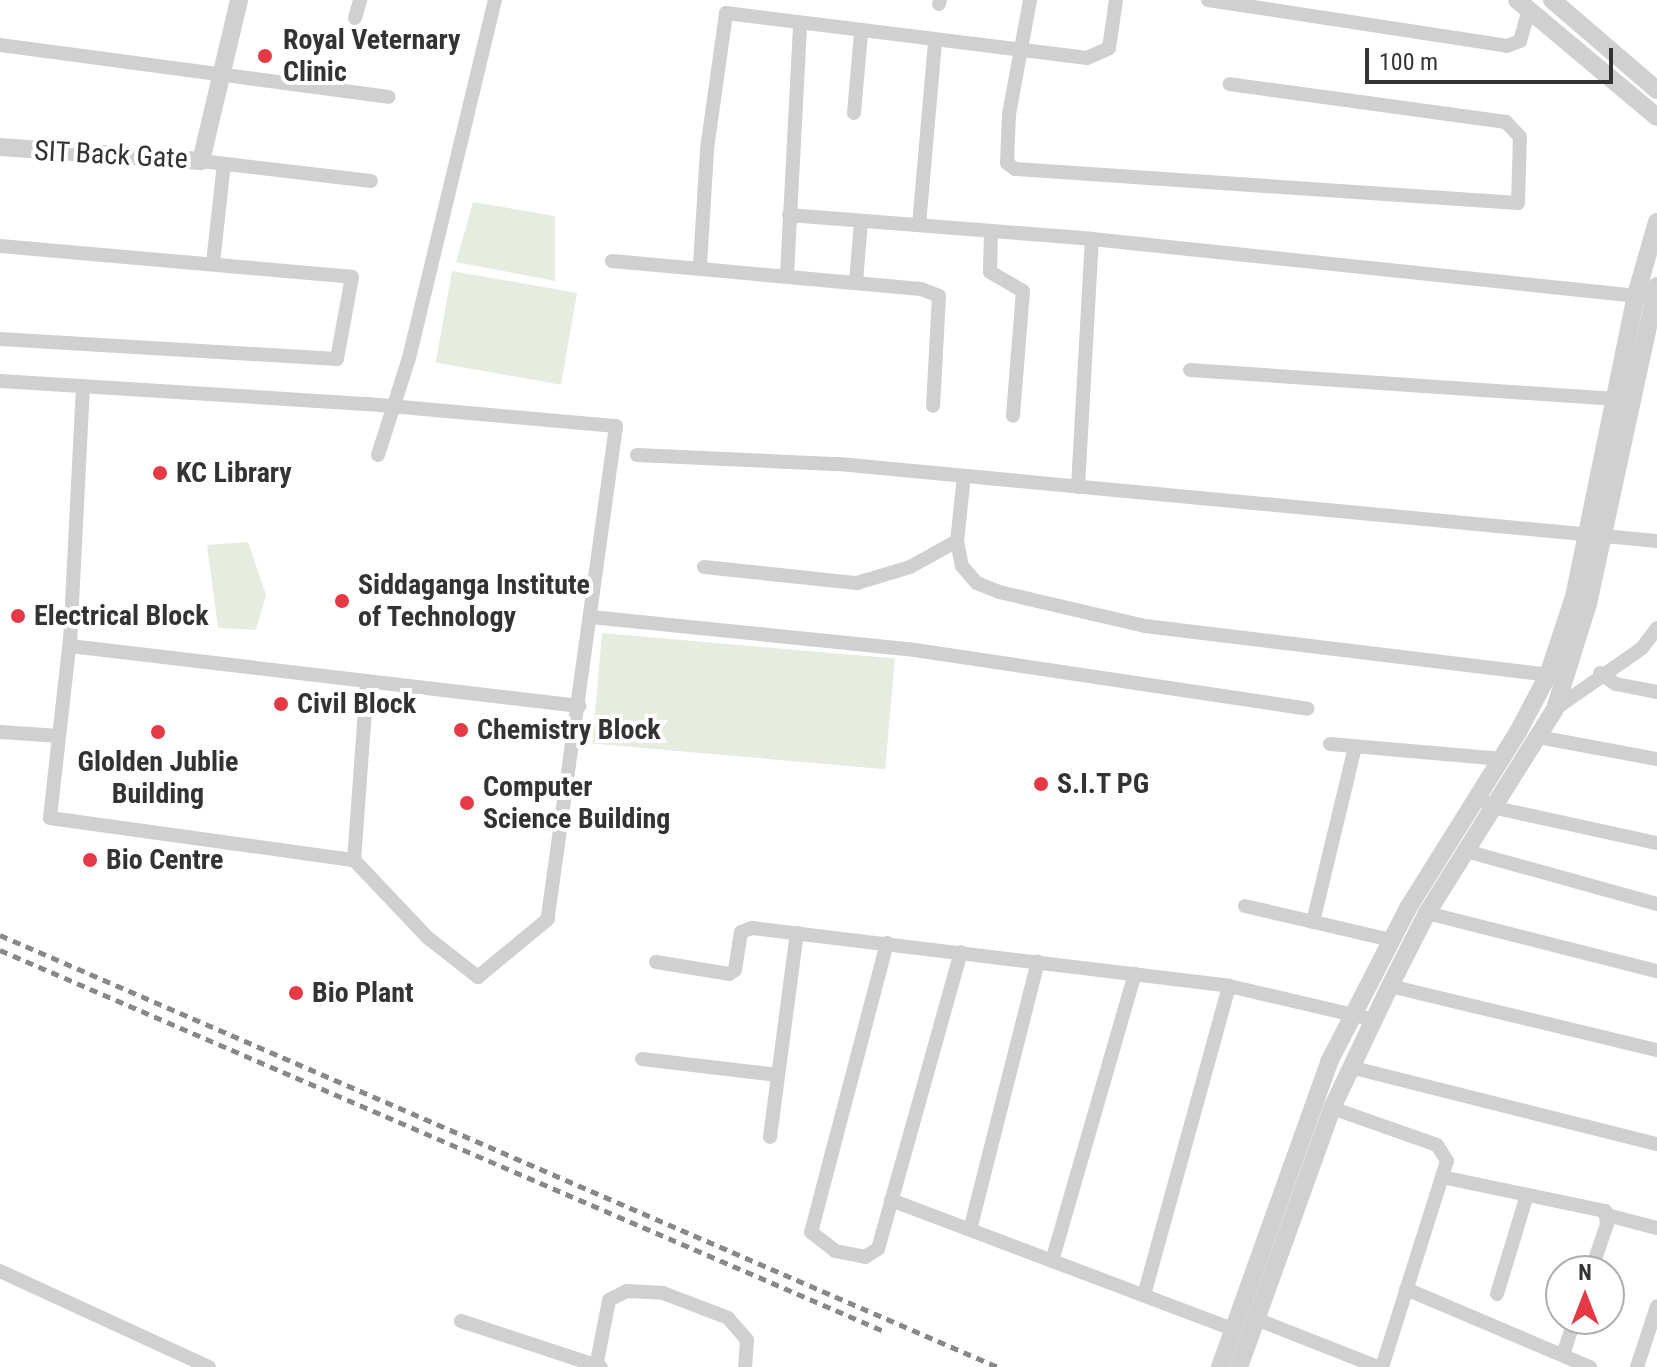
<!DOCTYPE html>
<html>
<head>
<meta charset="utf-8">
<style>
	body { margin:0 }
	#map { position:relative; width:1657px; height:1367px; overflow:hidden; background:#fff; font-family:"Roboto Condensed",sans-serif }
	div>[style] { position:absolute }
	.green>* { inset:0; background:#e6ecdf; transform-origin:0 0 }
	.minor>* { height:14px; margin:-7px; padding:0 7px; transform-origin:7px; border-radius:7px; background:#d0d0d0 }
	.tertiary>* { height:18px; margin:-9px; padding:0 9px; transform-origin:9px; border-radius:9px; background:#d0d0d0 }
	.rail>* { height:5px; margin-top:-2.5px; transform-origin:0; background:repeating-linear-gradient(90deg,#888 0 8px,transparent 0 14px) }
	.dots>* { width:22px; height:22px; translate:-50% -50%; box-sizing:border-box; border:4px solid #fff; border-radius:50% }
	span { translate:-50% -50%; white-space:nowrap; text-align:center; line-height:1.15; -webkit-text-stroke:8px #fff; paint-order:stroke }
	.poi-label { font-size:28px; color:#333; font-weight:700 }
	.left { translate:0 -50%; text-align:left }
	.street-label { font-size:28px; color:#333 }
	.north { position:absolute; left:1545px; top:1255px; width:80px; height:80px; box-sizing:border-box; background:#fff; border:2px solid #adadad; border-radius:50%; rotate:0deg; font-size:22px; font-weight:700; line-height:32px; text-align:center; color:#333 }
	.north::after { content:''; display:block; margin:auto; width:28px; height:36px; background:#e63946; clip-path:polygon(50% 0,100% 100%,50% 72%,0 100%) }
	.scale { position:absolute; left:1365px; top:48px; width:248px; height:36px; box-sizing:border-box; border:4px solid #333; border-top:0; padding-left:10px; font-size:24px; line-height:28px; white-space:nowrap; color:#333; -webkit-text-stroke:6px #fff; paint-order:stroke }
</style>
</head>
<body>
<div id="map">
	<div class="green">
		<div style="clip-path:polygon(473px 202px,555px 216px,555px 281px,456px 262px)"></div>
		<div style="left:452px;top:271px;width:127px;height:93px;rotate:10deg"></div>
		<div style="clip-path:polygon(248px 542px,266px 595px,256px 630px,218px 628px,207px 545px)"></div>
		<div style="left:602px;top:633px;width:294px;height:111px;rotate:5deg"></div>
	</div>
	<div class="minor">
		<div style="left:1030px;top:0;width:116px;rotate:100.4deg"></div>
		<div style="left:1009px;top:114px;width:49px;rotate:92.3deg"></div>
		<div style="left:1007px;top:163px;width:10px;rotate:37deg"></div>
		<div style="left:1015px;top:169px;width:504px;rotate:3.87deg"></div>
		<div style="left:1518px;top:203px;width:66px;rotate:-88.3deg"></div>
		<div style="left:1520px;top:137px;width:21px;rotate:-133deg"></div>
		<div style="left:1506px;top:122px;width:279px;rotate:-172.2deg"></div>
		<div style="left:1208px;top:0;width:303px;rotate:8.7deg"></div>
		<div style="left:1507px;top:46px;width:14px;rotate:-21deg"></div>
		<div style="left:1520px;top:41px;width:32px;rotate:-74deg"></div>
		<div style="left:939px;top:4px;width:4px;rotate:-76deg"></div>
		<div style="left:355px;top:18px;width:19px;rotate:-74deg"></div>
		<div style="left:0;top:45px;width:392px;rotate:7.6deg"></div>
		<div style="left:854px;top:113px;width:80px;rotate:-85deg"></div>
		<div style="left:201px;top:161px;width:171px;rotate:6.7deg"></div>
		<div style="left:789px;top:215px;width:304px;rotate:4.5deg"></div>
		<div style="left:1092px;top:239px;width:568px;rotate:5.96deg"></div>
		<div style="left:919px;top:225px;width:183px;rotate:-85deg"></div>
		<div style="left:991px;top:231px;width:41px;rotate:91.4deg"></div>
		<div style="left:990px;top:272px;width:38px;rotate:30deg"></div>
		<div style="left:1023px;top:291px;width:125px;rotate:94.6deg"></div>
		<div style="left:0;top:246px;width:353px;rotate:5deg"></div>
		<div style="left:352px;top:277px;width:83px;rotate:100.4deg"></div>
		<div style="left:337px;top:359px;width:338px;rotate:-176.6deg"></div>
		<div style="left:612px;top:261px;width:310px;rotate:5.2deg"></div>
		<div style="left:921px;top:289px;width:19px;rotate:21deg"></div>
		<div style="left:939px;top:296px;width:110px;rotate:93.1deg"></div>
		<div style="left:213px;top:263px;width:100px;rotate:-83.7deg"></div>
		<div style="left:700px;top:265px;width:116px;rotate:-86.5deg"></div>
		<div style="left:707px;top:149px;width:137px;rotate:-82deg"></div>
		<div style="left:726px;top:13px;width:364px;rotate:7.1deg"></div>
		<div style="left:1087px;top:58px;width:24px;rotate:-24deg"></div>
		<div style="left:1109px;top:48px;width:49px;rotate:-81.7deg"></div>
		<div style="left:787px;top:275px;width:250px;rotate:-87deg"></div>
		<div style="left:856px;top:282px;width:61px;rotate:-85.3deg"></div>
		<div style="left:1190px;top:370px;width:427px;rotate:3.9deg"></div>
		<div style="left:0;top:381px;width:369px;rotate:3.6deg"></div>
		<div style="left:368px;top:404px;width:249px;rotate:5.1deg"></div>
		<div style="left:616px;top:426px;width:498px;rotate:97.9deg"></div>
		<div style="left:548px;top:919px;width:91px;rotate:140.4deg"></div>
		<div style="left:478px;top:977px;width:63px;rotate:-142deg"></div>
		<div style="left:428px;top:938px;width:108px;rotate:-133.5deg"></div>
		<div style="left:354px;top:860px;width:179px;rotate:-85.8deg"></div>
		<div style="left:83px;top:386px;width:260px;rotate:92.9deg"></div>
		<div style="left:70px;top:646px;width:513px;rotate:6.72deg"></div>
		<div style="left:378px;top:455px;width:102px;rotate:-72.3deg"></div>
		<div style="left:409px;top:358px;width:368px;rotate:-76.5deg"></div>
		<div style="left:637px;top:455px;width:202px;rotate:2.6deg"></div>
		<div style="left:839px;top:464px;width:822px;rotate:5.38deg"></div>
		<div style="left:964px;top:476px;width:65px;rotate:96.1deg"></div>
		<div style="left:957px;top:541px;width:25px;rotate:79deg"></div>
		<div style="left:962px;top:566px;width:23px;rotate:49deg"></div>
		<div style="left:977px;top:583px;width:24px;rotate:22deg"></div>
		<div style="left:999px;top:592px;width:150px;rotate:13.1deg"></div>
		<div style="left:1145px;top:626px;width:406px;rotate:6.9deg"></div>
		<div style="left:1078px;top:487px;width:248px;rotate:-86.8deg"></div>
		<div style="left:704px;top:567px;width:154px;rotate:6deg"></div>
		<div style="left:857px;top:583px;width:55px;rotate:-16.8deg"></div>
		<div style="left:910px;top:567px;width:54px;rotate:-29deg"></div>
		<div style="left:591px;top:617px;width:319px;rotate:5.8deg"></div>
		<div style="left:908px;top:649px;width:404px;rotate:8.5deg"></div>
		<div style="left:70px;top:639px;width:180px;rotate:96.4deg"></div>
		<div style="left:50px;top:818px;width:307px;rotate:7.9deg"></div>
		<div style="left:1600px;top:673px;width:19px;rotate:35deg"></div>
		<div style="left:1616px;top:684px;width:42px;rotate:11deg"></div>
		<div style="left:1555px;top:709px;width:106px;rotate:-35deg"></div>
		<div style="left:1642px;top:648px;width:25px;rotate:-53deg"></div>
		<div style="left:0;top:732px;width:59px;rotate:3.9deg"></div>
		<div style="left:1538px;top:737px;width:121px;rotate:10.5deg"></div>
		<div style="left:1330px;top:744px;width:173px;rotate:5deg"></div>
		<div style="left:1479px;top:798px;width:20px;rotate:30deg"></div>
		<div style="left:1496px;top:808px;width:165px;rotate:12.3deg"></div>
		<div style="left:1466px;top:851px;width:198px;rotate:15.5deg"></div>
		<div style="left:1245px;top:906px;width:150px;rotate:13.1deg"></div>
		<div style="left:1427px;top:913px;width:237px;rotate:14.2deg"></div>
		<div style="left:1313px;top:922px;width:180px;rotate:-76.5deg"></div>
		<div style="left:887px;top:943px;width:299px;rotate:104.7deg"></div>
		<div style="left:811px;top:1232px;width:31px;rotate:38deg"></div>
		<div style="left:835px;top:1251px;width:31px;rotate:11deg"></div>
		<div style="left:865px;top:1257px;width:15px;rotate:-32deg"></div>
		<div style="left:878px;top:1249px;width:308px;rotate:-74.4deg"></div>
		<div style="left:656px;top:962px;width:74px;rotate:9.3deg"></div>
		<div style="left:729px;top:974px;width:7px;rotate:-34deg"></div>
		<div style="left:735px;top:970px;width:38px;rotate:-81deg"></div>
		<div style="left:741px;top:932px;width:12px;rotate:-20deg"></div>
		<div style="left:752px;top:928px;width:481px;rotate:6.9deg"></div>
		<div style="left:1229px;top:986px;width:150px;rotate:13.1deg"></div>
		<div style="left:1390px;top:986px;width:275px;rotate:13.5deg"></div>
		<div style="left:642px;top:1059px;width:137px;rotate:6.7deg"></div>
		<div style="left:1354px;top:1068px;width:312px;rotate:14.1deg"></div>
		<div style="left:1332px;top:1108px;width:111px;rotate:19.4deg"></div>
		<div style="left:1437px;top:1145px;width:19px;rotate:58deg"></div>
		<div style="left:1447px;top:1161px;width:216px;rotate:107.5deg"></div>
		<div style="left:770px;top:1137px;width:206px;rotate:-82.5deg"></div>
		<div style="left:1442px;top:1177px;width:167px;rotate:11.8deg"></div>
		<div style="left:1605px;top:1211px;width:13px;rotate:81deg"></div>
		<div style="left:1607px;top:1224px;width:50px;rotate:108.8deg"></div>
		<div style="left:891px;top:1200px;width:365px;rotate:20.7deg"></div>
		<div style="left:1607px;top:1215px;width:52px;rotate:14.6deg"></div>
		<div style="left:970px;top:1230px;width:277px;rotate:-75.8deg"></div>
		<div style="left:1052px;top:1261px;width:299px;rotate:-73.9deg"></div>
		<div style="left:0;top:1271px;width:230px;rotate:24.7deg"></div>
		<div style="left:1406px;top:1289px;width:200px;rotate:23deg"></div>
		<div style="left:1497px;top:1294px;width:100px;rotate:-73.2deg"></div>
		<div style="left:1144px;top:1295px;width:320px;rotate:-74.6deg"></div>
		<div style="left:1256px;top:1319px;width:131px;rotate:21.5deg"></div>
		<div style="left:461px;top:1321px;width:147px;rotate:18.2deg"></div>
		<div style="left:1563px;top:1355px;width:38px;rotate:-72deg"></div>
		<div style="left:596px;top:1367px;width:68px;rotate:-79deg"></div>
		<div style="left:609px;top:1300px;width:20px;rotate:-27deg"></div>
		<div style="left:627px;top:1291px;width:36px;rotate:3deg"></div>
		<div style="left:663px;top:1293px;width:70px;rotate:21deg"></div>
		<div style="left:728px;top:1318px;width:29px;rotate:49deg"></div>
		<div style="left:747px;top:1340px;width:27px;rotate:94deg"></div>
		<div style="left:1637px;top:1367px;width:64px;rotate:-71.8deg"></div>
	</div>
	<div class="tertiary">
		<div style="left:1517px;top:0;width:182px;rotate:39.9deg"></div>
		<div style="left:1552px;top:0;width:138px;rotate:40.6deg"></div>
		<div style="left:0;top:147px;width:201px;rotate:4deg"></div>
		<div style="left:201px;top:161px;width:165px;rotate:-76.7deg"></div>
		<div style="left:1220px;top:1367px;width:324px;rotate:-70.3deg"></div>
		<div style="left:1329px;top:1062px;width:173px;rotate:-62.8deg"></div>
		<div style="left:1408px;top:908px;width:208px;rotate:-58deg"></div>
		<div style="left:1518px;top:732px;width:64px;rotate:-62.2deg"></div>
		<div style="left:1548px;top:675px;width:82px;rotate:-71.6deg"></div>
		<div style="left:1574px;top:597px;width:308px;rotate:-78.4deg"></div>
		<div style="left:1636px;top:295px;width:76px;rotate:-74deg"></div>
		<div style="left:1239px;top:1367px;width:275px;rotate:-70.2deg"></div>
		<div style="left:1332px;top:1108px;width:135px;rotate:-64.6deg"></div>
		<div style="left:1390px;top:986px;width:82px;rotate:-63.1deg"></div>
		<div style="left:1427px;top:913px;width:241px;rotate:-57.9deg"></div>
		<div style="left:1555px;top:709px;width:110px;rotate:-72.6deg"></div>
		<div style="left:1588px;top:604px;width:325px;rotate:-77.8deg"></div>
	</div>
	<div class="rail">
		<div style="left:0;top:935px;width:1087px;rotate:23.41deg"></div>
		<div style="left:0;top:950px;width:963px;rotate:23.32deg"></div>
	</div>
	<div class="dots">
		<div style="left:265px;top:56px;background:#e63946"></div>
		<div style="left:160px;top:473px;background:#e63946"></div>
		<div style="left:342px;top:601px;background:#e63946"></div>
		<div style="left:18px;top:616px;background:#e63946"></div>
		<div style="left:281px;top:704px;background:#e63946"></div>
		<div style="left:461px;top:730px;background:#e63946"></div>
		<div style="left:158px;top:732px;background:#e63946"></div>
		<div style="left:1041px;top:784px;background:#e63946"></div>
		<div style="left:467px;top:803px;background:#e63946"></div>
		<div style="left:90px;top:860px;background:#e63946"></div>
		<div style="left:296px;top:993px;background:#e63946"></div>
	</div>
	<div class="poi-label">
		<span class="left" style="left:283px;top:56px">Royal Veternary<br>Clinic</span>
		<span class="left" style="left:176px;top:473px">KC Library</span>
		<span class="left" style="left:358px;top:601px">Siddaganga Institute<br>of Technology</span>
		<span class="left" style="left:34px;top:616px">Electrical Block</span>
		<span class="left" style="left:297px;top:704px">Civil Block</span>
		<span class="left" style="left:477px;top:730px">Chemistry Block</span>
		<span style="left:158px;top:778px">Glolden Jublie<br>Building</span>
		<span class="left" style="left:1057px;top:784px">S.I.T PG</span>
		<span class="left" style="left:483px;top:803px">Computer<br>Science Building</span>
		<span class="left" style="left:106px;top:860px">Bio Centre</span>
		<span class="left" style="left:312px;top:993px">Bio Plant</span>
	</div>
	<div class="street-label">
		<span style="left:111px;top:155px;rotate:3deg">SIT Back Gate</span>
	</div>
	<div class="north">N</div>
	<div class="scale">100 m</div>
</div>
</body>
</html>
